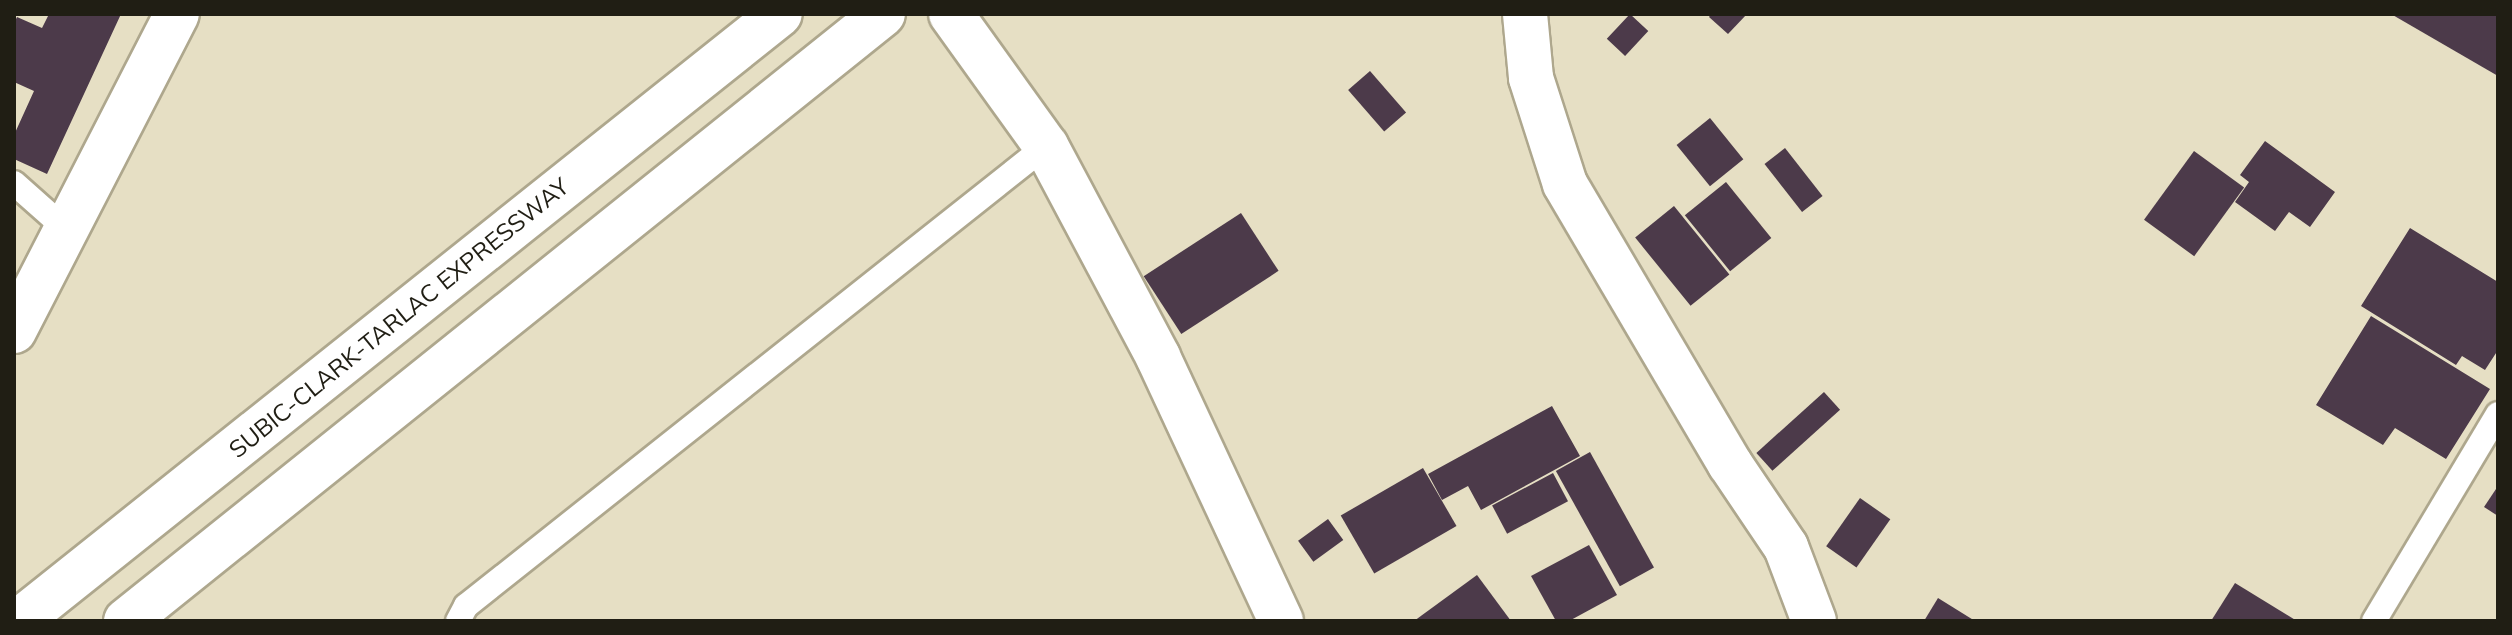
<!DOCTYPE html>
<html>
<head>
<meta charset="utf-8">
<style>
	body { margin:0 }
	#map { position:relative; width:2512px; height:635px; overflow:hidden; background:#e6dfc4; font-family:Mulish,sans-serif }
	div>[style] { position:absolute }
	.building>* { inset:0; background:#4c3a4a; transform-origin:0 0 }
	.roads { filter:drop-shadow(2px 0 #aea78d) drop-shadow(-2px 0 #aea78d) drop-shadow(0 2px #aea78d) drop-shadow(0 -2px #aea78d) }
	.service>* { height:24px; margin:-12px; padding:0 12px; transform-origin:12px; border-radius:12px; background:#fff }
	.minor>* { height:44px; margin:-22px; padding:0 22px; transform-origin:22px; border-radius:22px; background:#fff }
	.tertiary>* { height:44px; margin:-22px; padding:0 22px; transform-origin:22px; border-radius:22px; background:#fff }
	.motorway>* { height:44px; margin:-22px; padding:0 22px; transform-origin:22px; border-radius:22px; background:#fff }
	span { translate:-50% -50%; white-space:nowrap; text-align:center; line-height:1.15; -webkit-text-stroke:8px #fff; paint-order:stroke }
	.street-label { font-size:24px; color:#201e14 }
	.frame { position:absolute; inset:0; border:16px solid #201e14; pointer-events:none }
</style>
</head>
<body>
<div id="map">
	<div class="building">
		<div style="clip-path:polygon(49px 14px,121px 14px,47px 174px,14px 159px,14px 135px,34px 91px,14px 82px,14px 23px,17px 17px,42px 28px)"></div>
		<div style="left:1630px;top:14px;width:25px;height:34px;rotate:43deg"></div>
		<div style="clip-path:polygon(1711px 14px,1747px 14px,1728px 34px,1709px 17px)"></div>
		<div style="clip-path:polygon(2391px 14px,2498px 14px,2498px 76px)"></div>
		<div style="left:1370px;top:71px;width:55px;height:29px;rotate:49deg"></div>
		<div style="left:1710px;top:118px;width:53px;height:43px;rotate:51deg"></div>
		<div style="clip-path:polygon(2265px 141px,2335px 192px,2310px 227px,2289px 212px,2275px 231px,2235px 202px,2249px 182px,2240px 175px)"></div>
		<div style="left:1785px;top:148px;width:61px;height:26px;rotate:52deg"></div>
		<div style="left:2194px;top:151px;width:62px;height:85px;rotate:36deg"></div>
		<div style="left:1726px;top:182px;width:72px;height:53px;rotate:51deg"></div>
		<div style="left:1674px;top:206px;width:88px;height:50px;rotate:51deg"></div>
		<div style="left:1241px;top:213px;width:69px;height:116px;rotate:57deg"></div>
		<div style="clip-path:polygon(2410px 228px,2498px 282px,2498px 350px,2485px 370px,2462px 356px,2456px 365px,2361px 306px)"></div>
		<div style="clip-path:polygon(2371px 316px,2490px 389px,2446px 459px,2395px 428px,2383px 445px,2316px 405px)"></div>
		<div style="left:1824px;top:392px;width:24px;height:91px;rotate:48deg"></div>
		<div style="clip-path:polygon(1552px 406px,1580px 456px,1481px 510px,1468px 486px,1442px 500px,1428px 474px)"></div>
		<div style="left:1590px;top:452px;width:132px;height:39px;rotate:61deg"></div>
		<div style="left:1423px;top:468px;width:67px;height:95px;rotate:60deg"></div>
		<div style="left:1553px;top:473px;width:32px;height:69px;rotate:62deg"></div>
		<div style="clip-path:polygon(2498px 486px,2498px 516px,2484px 507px)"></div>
		<div style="left:1860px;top:498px;width:37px;height:59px;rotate:35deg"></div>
		<div style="left:1328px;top:519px;width:26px;height:37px;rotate:54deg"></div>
		<div style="clip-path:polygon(1589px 545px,1617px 595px,1569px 621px,1556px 621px,1531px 576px)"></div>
		<div style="clip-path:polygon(1477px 575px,1511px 621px,1414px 621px)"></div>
		<div style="clip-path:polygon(2235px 583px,2297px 621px,2211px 621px)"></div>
		<div style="clip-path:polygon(1938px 598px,1975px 621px,1924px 621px)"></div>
	</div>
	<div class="roads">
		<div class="service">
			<div style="left:14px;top:183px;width:71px;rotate:41.6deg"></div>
			<div style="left:458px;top:621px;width:17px;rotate:-62deg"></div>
			<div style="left:466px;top:606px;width:740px;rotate:-38.42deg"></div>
			<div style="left:2374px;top:621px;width:241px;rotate:-59.1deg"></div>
		</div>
		<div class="minor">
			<div style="left:1525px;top:14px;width:64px;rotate:84.6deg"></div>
			<div style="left:1531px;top:78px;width:111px;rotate:72.2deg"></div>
			<div style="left:1565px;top:184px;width:325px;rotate:59.5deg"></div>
			<div style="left:1730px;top:464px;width:100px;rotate:56deg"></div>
			<div style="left:1786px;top:547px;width:79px;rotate:69.3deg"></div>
		</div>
		<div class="tertiary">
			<div style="left:951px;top:14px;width:163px;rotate:54.3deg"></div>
			<div style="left:1046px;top:146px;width:239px;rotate:62deg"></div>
			<div style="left:1158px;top:357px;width:291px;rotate:65deg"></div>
			<div style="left:14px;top:331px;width:356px;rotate:-62.8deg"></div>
		</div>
		<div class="motorway">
			<div style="left:19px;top:621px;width:973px;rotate:-38.58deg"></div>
			<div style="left:126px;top:621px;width:970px;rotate:-38.72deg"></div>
		</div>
	</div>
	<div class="street-label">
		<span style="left:399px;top:318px;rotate:-39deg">SUBIC-CLARK-TARLAC EXPRESSWAY</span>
	</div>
	<div class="frame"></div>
</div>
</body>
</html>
